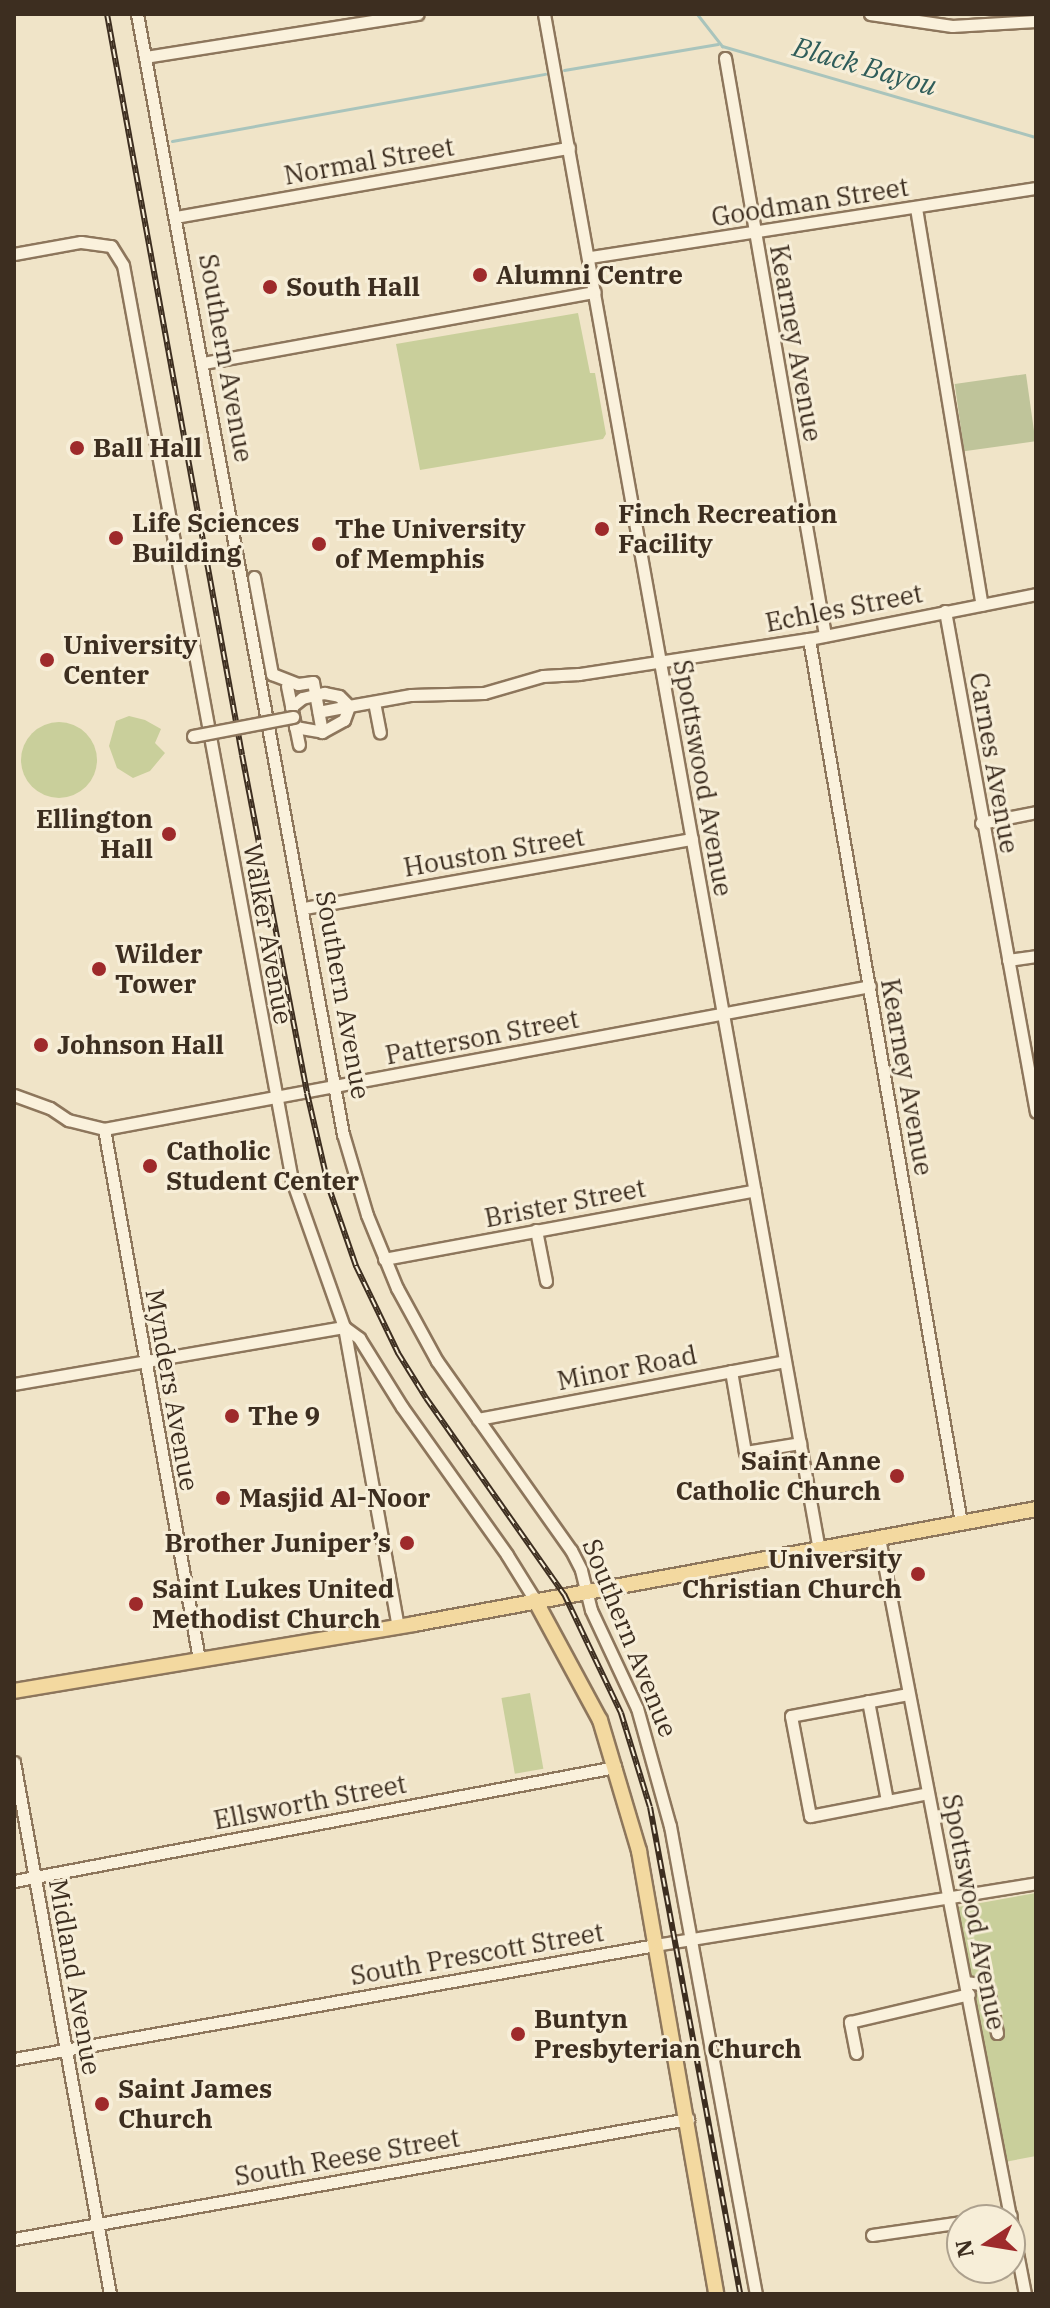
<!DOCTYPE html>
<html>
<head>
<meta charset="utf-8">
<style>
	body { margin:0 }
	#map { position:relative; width:1050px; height:2308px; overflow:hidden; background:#f0e4c8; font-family:"IBM Plex Serif",serif }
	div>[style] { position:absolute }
	.green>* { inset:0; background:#c9cf9b; transform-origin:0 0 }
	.round { border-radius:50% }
	.cemetery>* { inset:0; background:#bfc49a; transform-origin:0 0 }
	.stream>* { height:3px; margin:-1.5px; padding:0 1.5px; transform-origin:1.5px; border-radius:1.5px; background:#a9c4bc }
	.roads { filter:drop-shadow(2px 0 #8d765c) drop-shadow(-2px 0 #8d765c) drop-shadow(0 2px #8d765c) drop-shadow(0 -2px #8d765c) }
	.minor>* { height:11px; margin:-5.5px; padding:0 5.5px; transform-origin:5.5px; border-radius:5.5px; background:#faf1dc }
	.major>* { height:14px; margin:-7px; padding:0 7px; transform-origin:7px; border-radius:7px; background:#f3d9a0 }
	.rail>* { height:6px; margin-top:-3px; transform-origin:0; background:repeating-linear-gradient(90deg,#f7eed8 0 9px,#3d2e20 0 18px); box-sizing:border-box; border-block:2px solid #3d2e20 }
	.bridges { filter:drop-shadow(2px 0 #8d765c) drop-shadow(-2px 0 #8d765c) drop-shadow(0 2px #8d765c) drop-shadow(0 -2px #8d765c) }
	.minor-bridge>* { height:11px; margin:-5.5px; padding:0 5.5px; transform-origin:5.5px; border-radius:5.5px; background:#faf1dc }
	.dots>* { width:22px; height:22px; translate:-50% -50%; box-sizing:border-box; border:4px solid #f7eed8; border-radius:50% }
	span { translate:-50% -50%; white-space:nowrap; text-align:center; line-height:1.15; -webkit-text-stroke:6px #f7eed8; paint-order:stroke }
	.street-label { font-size:26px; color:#3d2e20 }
	.poi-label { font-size:26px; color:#3d2e20; font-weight:700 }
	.left { translate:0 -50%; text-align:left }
	.right { translate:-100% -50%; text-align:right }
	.water-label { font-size:28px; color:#2f5d5a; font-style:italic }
	.frame { position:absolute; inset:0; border:16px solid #3d2e20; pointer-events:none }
	.north { position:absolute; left:946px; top:2204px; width:80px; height:80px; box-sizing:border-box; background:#f7eed8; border:2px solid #ada18e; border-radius:50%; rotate:258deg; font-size:22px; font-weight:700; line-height:32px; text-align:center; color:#3d2e20 }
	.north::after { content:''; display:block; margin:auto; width:28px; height:36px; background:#9e2a2b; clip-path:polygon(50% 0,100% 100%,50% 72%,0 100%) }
</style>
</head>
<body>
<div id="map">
	<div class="green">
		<div style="clip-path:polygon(578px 313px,590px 373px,595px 373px,606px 434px,603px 439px,420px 470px,396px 344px)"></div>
		<div style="clip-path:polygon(129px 716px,145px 720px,161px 729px,155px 743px,165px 753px,150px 771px,133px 778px,117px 768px,109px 746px,116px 721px)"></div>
		<div class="round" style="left:21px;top:722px;width:76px;height:76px"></div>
		<div style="left:530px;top:1693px;width:77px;height:29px;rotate:80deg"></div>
		<div style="clip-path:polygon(1036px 1893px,1036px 2156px,1005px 2162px,958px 1907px)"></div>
	</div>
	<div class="cemetery">
		<div style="left:1026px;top:374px;width:68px;height:72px;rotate:82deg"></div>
	</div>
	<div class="stream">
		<div style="left:697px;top:14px;width:41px;rotate:52deg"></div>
		<div style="left:722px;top:46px;width:327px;rotate:16.2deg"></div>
		<div style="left:564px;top:70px;width:156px;rotate:-9.6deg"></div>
		<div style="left:172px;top:141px;width:379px;rotate:-10.2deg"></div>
	</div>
	<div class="roads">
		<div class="minor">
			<div style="left:137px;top:14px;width:1139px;rotate:79.58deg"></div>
			<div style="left:343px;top:1134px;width:84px;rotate:73.5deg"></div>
			<div style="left:367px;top:1215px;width:79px;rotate:67.7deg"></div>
			<div style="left:397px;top:1288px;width:83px;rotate:61.3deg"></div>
			<div style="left:437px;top:1361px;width:232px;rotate:54.7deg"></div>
			<div style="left:571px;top:1550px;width:22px;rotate:63deg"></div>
			<div style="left:581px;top:1570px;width:41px;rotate:76deg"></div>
			<div style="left:591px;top:1610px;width:108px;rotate:64.9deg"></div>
			<div style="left:637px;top:1708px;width:123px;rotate:74.4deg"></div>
			<div style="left:670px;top:1826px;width:476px;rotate:79.6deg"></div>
			<div style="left:544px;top:14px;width:1560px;rotate:79.85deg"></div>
			<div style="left:870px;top:14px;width:83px;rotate:8.3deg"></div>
			<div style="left:952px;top:26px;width:84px;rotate:-3.4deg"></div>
			<div style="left:145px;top:57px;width:276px;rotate:-9deg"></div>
			<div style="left:725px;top:58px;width:586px;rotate:80.17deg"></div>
			<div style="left:916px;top:208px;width:402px;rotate:80.6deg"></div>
			<div style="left:176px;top:217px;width:399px;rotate:-10deg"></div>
			<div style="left:14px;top:254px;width:68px;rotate:-10.2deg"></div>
			<div style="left:81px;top:242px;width:30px;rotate:8deg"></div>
			<div style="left:111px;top:246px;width:22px;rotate:58deg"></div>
			<div style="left:123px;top:265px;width:930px;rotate:79.54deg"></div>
			<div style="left:292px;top:1180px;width:156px;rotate:70.5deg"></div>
			<div style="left:344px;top:1327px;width:305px;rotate:79.8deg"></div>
			<div style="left:590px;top:257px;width:451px;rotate:-8.8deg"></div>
			<div style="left:203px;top:363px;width:398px;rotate:-10.3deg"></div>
			<div style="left:254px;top:577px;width:99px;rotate:79.5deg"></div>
			<div style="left:272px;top:674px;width:28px;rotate:21deg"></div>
			<div style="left:298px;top:684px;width:15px;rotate:-8deg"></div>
			<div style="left:313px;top:682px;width:51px;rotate:79.8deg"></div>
			<div style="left:945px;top:611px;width:509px;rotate:79.71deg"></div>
			<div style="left:809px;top:639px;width:897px;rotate:80.24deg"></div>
			<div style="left:287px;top:686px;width:60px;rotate:78.5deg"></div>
			<div style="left:374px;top:702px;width:31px;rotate:79deg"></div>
			<div style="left:291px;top:707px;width:14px;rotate:-39deg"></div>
			<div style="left:302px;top:698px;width:23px;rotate:-13deg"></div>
			<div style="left:324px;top:693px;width:15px;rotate:11deg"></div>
			<div style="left:339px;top:696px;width:14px;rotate:45deg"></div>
			<div style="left:349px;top:706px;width:31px;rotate:169deg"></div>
			<div style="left:295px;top:727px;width:27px;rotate:10deg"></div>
			<div style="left:322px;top:732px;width:25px;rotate:-29deg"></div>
			<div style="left:344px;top:720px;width:15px;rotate:-70deg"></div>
			<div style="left:349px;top:706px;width:63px;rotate:-10.1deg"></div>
			<div style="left:411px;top:695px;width:73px;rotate:-1.6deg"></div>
			<div style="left:484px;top:693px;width:61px;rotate:-16.1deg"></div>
			<div style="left:543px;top:676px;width:36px;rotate:-3deg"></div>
			<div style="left:579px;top:674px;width:233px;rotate:-8.7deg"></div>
			<div style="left:809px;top:639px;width:231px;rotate:-11.2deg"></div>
			<div style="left:981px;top:823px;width:56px;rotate:-11.3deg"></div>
			<div style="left:304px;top:908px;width:394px;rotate:-10.1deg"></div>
			<div style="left:1008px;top:960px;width:28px;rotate:-8deg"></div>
			<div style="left:14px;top:1095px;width:38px;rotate:20deg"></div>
			<div style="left:50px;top:1108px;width:22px;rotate:34deg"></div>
			<div style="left:68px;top:1120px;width:37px;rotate:14deg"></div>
			<div style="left:104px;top:1129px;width:779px;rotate:-10.57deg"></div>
			<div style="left:104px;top:1129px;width:538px;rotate:79.84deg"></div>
			<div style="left:536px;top:1230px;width:52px;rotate:78.9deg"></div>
			<div style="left:384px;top:1259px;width:377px;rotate:-10.5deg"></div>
			<div style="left:344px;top:1327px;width:19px;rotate:36deg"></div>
			<div style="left:359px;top:1338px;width:81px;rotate:58.1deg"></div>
			<div style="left:402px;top:1407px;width:181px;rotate:54.6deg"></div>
			<div style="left:507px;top:1555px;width:53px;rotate:58.1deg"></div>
			<div style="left:731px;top:1371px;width:82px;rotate:80.2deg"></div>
			<div style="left:745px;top:1452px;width:56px;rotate:-9.3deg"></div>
			<div style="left:14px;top:1384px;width:335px;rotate:-9.8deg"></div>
			<div style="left:478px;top:1419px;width:312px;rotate:-10.7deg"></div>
			<div style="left:879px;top:1538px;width:770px;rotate:79.07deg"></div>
			<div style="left:908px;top:1694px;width:119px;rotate:169.4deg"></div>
			<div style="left:791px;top:1716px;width:102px;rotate:79.2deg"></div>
			<div style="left:810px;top:1816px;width:120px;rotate:-11deg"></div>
			<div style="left:868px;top:1701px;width:102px;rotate:79.2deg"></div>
			<div style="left:14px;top:1762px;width:541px;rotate:79.77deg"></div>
			<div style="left:14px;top:1881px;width:612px;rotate:-10.74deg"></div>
			<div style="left:966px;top:1982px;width:15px;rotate:8deg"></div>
			<div style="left:981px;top:1984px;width:9px;rotate:36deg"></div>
			<div style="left:988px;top:1989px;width:45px;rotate:78.4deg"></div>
			<div style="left:856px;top:2053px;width:32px;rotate:-101deg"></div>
			<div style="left:850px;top:2022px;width:122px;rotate:-13.2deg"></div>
			<div style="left:14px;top:2059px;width:651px;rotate:-10.08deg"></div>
			<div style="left:655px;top:1945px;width:386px;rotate:-9.2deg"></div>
			<div style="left:977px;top:2220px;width:34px;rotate:-8deg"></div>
			<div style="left:872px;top:2235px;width:91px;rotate:-8.2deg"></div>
			<div style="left:14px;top:2239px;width:685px;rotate:-10.1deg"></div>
		</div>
		<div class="major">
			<div style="left:535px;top:1600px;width:136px;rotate:61.6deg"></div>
			<div style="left:600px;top:1720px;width:137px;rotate:73.4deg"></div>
			<div style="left:639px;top:1851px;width:450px;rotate:80.1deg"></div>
			<div style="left:14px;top:1691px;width:406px;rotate:-9.5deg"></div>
			<div style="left:414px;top:1624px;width:633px;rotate:-10.47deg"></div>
		</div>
	</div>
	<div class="rail">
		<div style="left:107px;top:14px;width:753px;rotate:79.67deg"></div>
		<div style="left:242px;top:755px;width:344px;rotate:79.1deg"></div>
		<div style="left:307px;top:1093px;width:98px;rotate:77deg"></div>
		<div style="left:329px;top:1188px;width:83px;rotate:70.9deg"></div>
		<div style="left:356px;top:1266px;width:97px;rotate:64.2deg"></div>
		<div style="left:398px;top:1353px;width:53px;rotate:58.1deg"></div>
		<div style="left:426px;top:1398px;width:240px;rotate:54.9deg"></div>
		<div style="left:564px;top:1594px;width:132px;rotate:64.4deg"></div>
		<div style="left:621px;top:1713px;width:98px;rotate:72.9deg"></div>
		<div style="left:650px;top:1807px;width:495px;rotate:79.5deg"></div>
	</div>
	<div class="bridges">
		<div class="minor-bridge">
			<div style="left:193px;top:736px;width:102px;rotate:-10.8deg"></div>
		</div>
	</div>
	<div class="dots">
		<div style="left:480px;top:275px;background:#9e2a2b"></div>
		<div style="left:270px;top:287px;background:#9e2a2b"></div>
		<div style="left:77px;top:448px;background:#9e2a2b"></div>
		<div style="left:602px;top:529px;background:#9e2a2b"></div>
		<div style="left:116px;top:538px;background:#9e2a2b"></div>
		<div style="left:319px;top:544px;background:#9e2a2b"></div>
		<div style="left:47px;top:660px;background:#9e2a2b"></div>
		<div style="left:169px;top:834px;background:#9e2a2b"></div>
		<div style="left:99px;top:969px;background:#9e2a2b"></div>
		<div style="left:41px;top:1045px;background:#9e2a2b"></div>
		<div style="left:150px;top:1166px;background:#9e2a2b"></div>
		<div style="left:232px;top:1416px;background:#9e2a2b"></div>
		<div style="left:897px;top:1476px;background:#9e2a2b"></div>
		<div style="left:223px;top:1498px;background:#9e2a2b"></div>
		<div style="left:407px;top:1543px;background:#9e2a2b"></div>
		<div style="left:918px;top:1574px;background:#9e2a2b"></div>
		<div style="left:136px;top:1604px;background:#9e2a2b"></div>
		<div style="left:518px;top:2034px;background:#9e2a2b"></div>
		<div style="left:102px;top:2104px;background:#9e2a2b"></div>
	</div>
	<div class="street-label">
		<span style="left:369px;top:161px;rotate:-10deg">Normal Street</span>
		<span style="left:810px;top:202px;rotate:-9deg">Goodman Street</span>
		<span style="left:796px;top:343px;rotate:80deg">Kearney Avenue</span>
		<span style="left:226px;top:358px;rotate:80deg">Southern Avenue</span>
		<span style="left:844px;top:608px;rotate:-11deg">Echles Street</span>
		<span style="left:994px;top:763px;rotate:80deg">Carnes Avenue</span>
		<span style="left:703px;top:778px;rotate:80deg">Spottswood Avenue</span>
		<span style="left:494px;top:852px;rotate:-10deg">Houston Street</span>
		<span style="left:268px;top:934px;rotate:80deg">Walker Avenue</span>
		<span style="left:343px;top:995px;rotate:80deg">Southern Avenue</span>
		<span style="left:482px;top:1037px;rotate:-11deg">Patterson Street</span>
		<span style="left:907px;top:1077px;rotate:80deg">Kearney Avenue</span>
		<span style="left:565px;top:1203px;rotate:-11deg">Brister Street</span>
		<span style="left:627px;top:1368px;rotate:-11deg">Minor Road</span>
		<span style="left:172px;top:1390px;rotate:80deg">Mynders Avenue</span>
		<span style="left:630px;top:1638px;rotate:68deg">Southern Avenue</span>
		<span style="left:310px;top:1802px;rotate:-11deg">Ellsworth Street</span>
		<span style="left:974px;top:1912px;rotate:79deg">Spottswood Avenue</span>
		<span style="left:477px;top:1954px;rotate:-10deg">South Prescott Street</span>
		<span style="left:75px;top:1977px;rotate:80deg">Midland Avenue</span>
		<span style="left:347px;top:2157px;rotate:-10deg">South Reese Street</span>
	</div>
	<div class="poi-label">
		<span class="left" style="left:496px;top:275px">Alumni Centre</span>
		<span class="left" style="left:286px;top:287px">South Hall</span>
		<span class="left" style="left:93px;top:448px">Ball Hall</span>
		<span class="left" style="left:618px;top:529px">Finch Recreation<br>Facility</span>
		<span class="left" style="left:132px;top:538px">Life Sciences<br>Building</span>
		<span class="left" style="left:335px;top:544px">The University<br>of Memphis</span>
		<span class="left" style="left:63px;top:660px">University<br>Center</span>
		<span class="right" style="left:153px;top:834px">Ellington<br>Hall</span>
		<span class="left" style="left:115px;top:969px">Wilder<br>Tower</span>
		<span class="left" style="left:57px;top:1045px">Johnson Hall</span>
		<span class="left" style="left:166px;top:1166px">Catholic<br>Student Center</span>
		<span class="left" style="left:248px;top:1416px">The 9</span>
		<span class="right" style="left:881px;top:1476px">Saint Anne<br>Catholic Church</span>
		<span class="left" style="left:239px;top:1498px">Masjid Al-Noor</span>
		<span class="right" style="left:391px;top:1543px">Brother Juniper’s</span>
		<span class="right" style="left:902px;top:1574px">University<br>Christian Church</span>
		<span class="left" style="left:152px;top:1604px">Saint Lukes United<br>Methodist Church</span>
		<span class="left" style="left:534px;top:2034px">Buntyn<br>Presbyterian Church</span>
		<span class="left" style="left:118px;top:2104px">Saint James<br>Church</span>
	</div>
	<div class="water-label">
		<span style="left:865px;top:66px;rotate:16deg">Black Bayou</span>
	</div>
	<div class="frame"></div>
	<div class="north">N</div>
</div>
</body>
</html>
